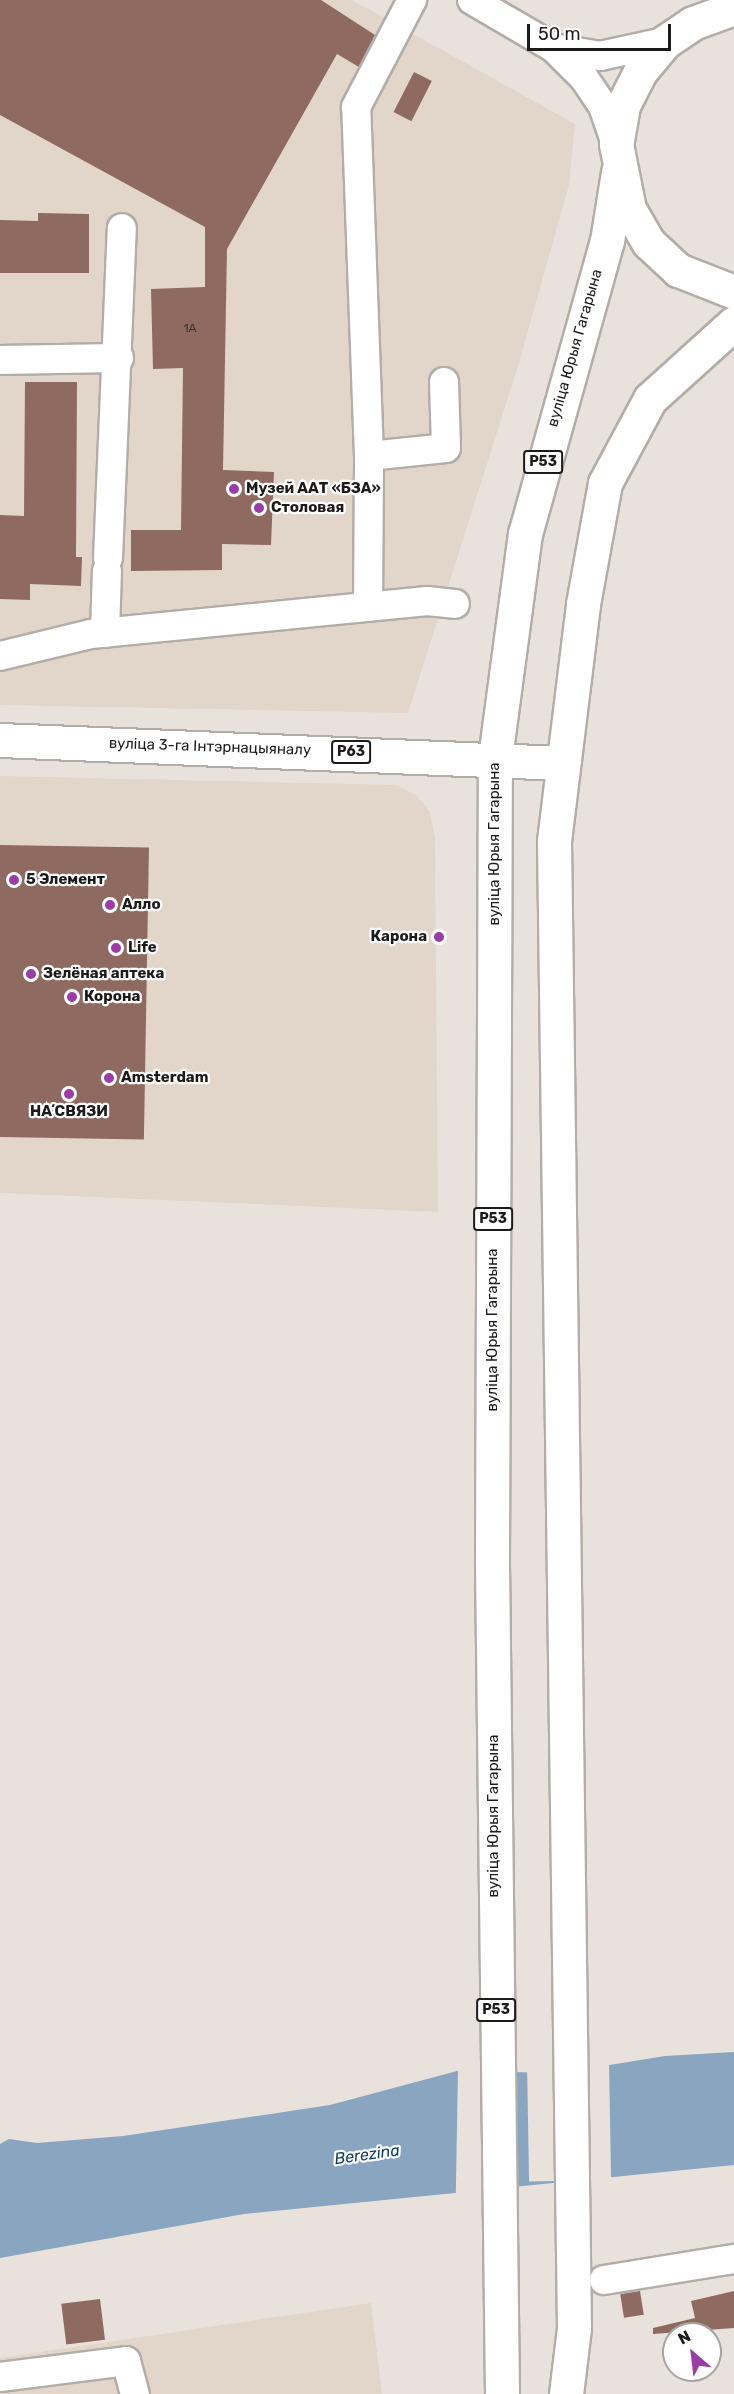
<!DOCTYPE html>
<html>
<head>
<meta charset="utf-8">
<style>
	body { margin:0 }
	#map { position:relative; width:734px; height:2394px; overflow:hidden; background:#e9e2dc; font-family:Rubik,sans-serif }
	div>[style] { position:absolute }
	.built>* { inset:0; background:#e2d6cb }
	.water>* { inset:0; background:#89a5c0 }
	.pier>* { inset:0; background:#e9e2dc; transform-origin:0 0 }
	.building>* { inset:0; background:#8f6a60; transform-origin:0 0 }
	.roads { filter:drop-shadow(2px 0 #b3ada8) drop-shadow(-2px 0 #b3ada8) drop-shadow(0 2px #b3ada8) drop-shadow(0 -2px #b3ada8) }
	.minor>* { height:28px; margin:-14px; padding:0 14px; transform-origin:14px; border-radius:14px; background:#fff }
	.major>* { height:33px; margin:-16.5px; padding:0 16.5px; transform-origin:16.5px; border-radius:16.5px; background:#fff }
	.dots>* { width:16px; height:16px; translate:-50% -50%; box-sizing:border-box; border:3px solid #fff; border-radius:50% }
	span { translate:-50% -50%; white-space:nowrap; text-align:center; line-height:1.15; -webkit-text-stroke:4.5px #fff; paint-order:stroke }
	.number-label { font-size:12px; color:#3a2f2b }
	.number-label span { -webkit-text-stroke-width:0 }
	.shield-label span { padding:2px 4px; background:#fff; border:2px solid; border-radius:4px; -webkit-text-stroke-width:0 }
	.shield-label { font-size:14px; color:#1d1b19; font-weight:700 }
	.street-label { font-size:15px; color:#1d1b19 }
	.poi-label { font-size:15px; color:#1d1b19; font-weight:700 }
	.left { translate:0 -50%; text-align:left }
	.right { translate:-100% -50%; text-align:right }
	.water-label { font-size:16px; color:#0d3a5f; font-style:italic }
	.north { position:absolute; left:662px; top:2322px; width:60px; height:60px; box-sizing:border-box; background:#fff; border:2px solid #a5a4a3; border-radius:50%; rotate:332deg; font-size:16px; font-weight:700; line-height:24px; text-align:center; color:#1d1b19 }
	.north::after { content:''; display:block; margin:auto; width:21px; height:27px; background:#9a3da7; clip-path:polygon(50% 0,100% 100%,50% 72%,0 100%) }
	.scale { position:absolute; left:527px; top:24px; width:144px; height:27px; box-sizing:border-box; border:3px solid #1d1b19; border-top:0; padding-left:8px; font-size:18px; line-height:21px; white-space:nowrap; color:#1d1b19; -webkit-text-stroke:4px #fff; paint-order:stroke }
</style>
</head>
<body>
<div id="map">
	<div class="built">
		<div style="clip-path:polygon(0 0,352px 0,575px 124px,569px 185px,519px 363px,408px 713px,0 705px)"></div>
		<div style="clip-path:polygon(0 776px,397px 785px,417px 796px,429px 811px,435px 837px,438px 1212px,0 1193px)"></div>
		<div style="clip-path:polygon(371px 2303px,382px 2394px,0 2394px,0 2358px)"></div>
	</div>
	<div class="water">
		<div style="clip-path:polygon(734px 2052px,734px 2165px,244px 2214px,0 2258px,0 2144px,9px 2139px,37px 2143px,123px 2136px,330px 2105px,457px 2071px,560px 2073px,665px 2056px)"></div>
	</div>
	<div class="pier">
		<div style="left:609px;top:2061px;width:119px;height:82px;rotate:89deg"></div>
		<div style="left:458px;top:2068px;width:53px;height:128px;rotate:1deg"></div>
	</div>
	<div class="building">
		<div style="clip-path:polygon(0 0,321px 0,375px 35px,359px 67px,337px 54px,227px 249px,223px 470px,274px 472px,271px 545px,222px 544px,222px 570px,131px 571px,131px 530px,181px 530px,183px 368px,153px 369px,151px 289px,205px 287px,205px 227px,0 115px)"></div>
		<div style="left:414px;top:72px;width:20px;height:45px;rotate:27deg"></div>
		<div style="clip-path:polygon(38px 213px,89px 214px,89px 273px,0 273px,0 220px,38px 221px)"></div>
		<div style="clip-path:polygon(25px 382px,77px 382px,76px 557px,82px 557px,81px 586px,30px 584px,30px 600px,0 599px,0 515px,24px 516px)"></div>
		<div style="left:0;top:845px;width:149px;height:292px;rotate:1deg"></div>
		<div style="left:640px;top:2291px;width:24px;height:20px;rotate:81deg"></div>
		<div style="clip-path:polygon(734px 2291px,734px 2328px,653px 2334px,653px 2328px,695px 2318px,691px 2301px)"></div>
		<div style="left:100px;top:2299px;width:41px;height:39px;rotate:83deg"></div>
	</div>
	<div class="roads">
		<div class="minor">
			<div style="left:472px;top:0;width:95px;rotate:30.3deg"></div>
			<div style="left:554px;top:48px;width:42px;rotate:45deg"></div>
			<div style="left:584px;top:78px;width:34px;rotate:56deg"></div>
			<div style="left:603px;top:106px;width:40px;rotate:71.1deg"></div>
			<div style="left:554px;top:48px;width:47px;rotate:9.9deg"></div>
			<div style="left:600px;top:56px;width:66px;rotate:-12.2deg"></div>
			<div style="left:0;top:360px;width:119px;rotate:-1deg"></div>
			<div style="left:369px;top:456px;width:349px;rotate:-92.1deg"></div>
			<div style="left:356px;top:107px;width:121px;rotate:-62.4deg"></div>
			<div style="left:108px;top:558px;width:330px;rotate:-87.6deg"></div>
			<div style="left:368px;top:607px;width:151px;rotate:-89.6deg"></div>
			<div style="left:369px;top:456px;width:77px;rotate:-5.9deg"></div>
			<div style="left:446px;top:448px;width:66px;rotate:-91.7deg"></div>
			<div style="left:105px;top:633px;width:62px;rotate:-88.2deg"></div>
			<div style="left:0;top:656px;width:94px;rotate:-13.6deg"></div>
			<div style="left:91px;top:634px;width:338px;rotate:-5.6deg"></div>
			<div style="left:427px;top:601px;width:28px;rotate:6deg"></div>
			<div style="left:604px;top:2280px;width:132px;rotate:-9.2deg"></div>
			<div style="left:0;top:2377px;width:127px;rotate:-7.2deg"></div>
			<div style="left:126px;top:2361px;width:34px;rotate:75deg"></div>
		</div>
		<div class="major">
			<div style="left:734px;top:8px;width:44px;rotate:159.9deg"></div>
			<div style="left:693px;top:23px;width:34px;rotate:146deg"></div>
			<div style="left:665px;top:42px;width:39px;rotate:130deg"></div>
			<div style="left:640px;top:72px;width:38px;rotate:117deg"></div>
			<div style="left:623px;top:106px;width:39px;rotate:100deg"></div>
			<div style="left:616px;top:144px;width:66px;rotate:78.7deg"></div>
			<div style="left:629px;top:209px;width:39px;rotate:60deg"></div>
			<div style="left:649px;top:243px;width:40px;rotate:43deg"></div>
			<div style="left:678px;top:270px;width:60px;rotate:21.4deg"></div>
			<div style="left:0;top:740px;width:564px;rotate:2.34deg"></div>
			<div style="left:502px;top:2394px;width:834px;rotate:-90.69deg"></div>
			<div style="left:492px;top:1560px;width:802px;rotate:-89.79deg"></div>
			<div style="left:495px;top:758px;width:226px;rotate:-82.4deg"></div>
			<div style="left:525px;top:534px;width:304px;rotate:-74.4deg"></div>
			<div style="left:607px;top:241px;width:70px;rotate:-80.9deg"></div>
			<div style="left:566px;top:2394px;width:66px;rotate:-83.1deg"></div>
			<div style="left:574px;top:2328px;width:1487px;rotate:-90.77deg"></div>
			<div style="left:554px;top:841px;width:239px;rotate:-83deg"></div>
			<div style="left:583px;top:604px;width:123px;rotate:-79.7deg"></div>
			<div style="left:605px;top:483px;width:95px;rotate:-61.8deg"></div>
			<div style="left:650px;top:399px;width:113px;rotate:-42.1deg"></div>
		</div>
	</div>
	<div class="dots">
		<div style="left:234px;top:489px;background:#9a3da7"></div>
		<div style="left:259px;top:508px;background:#9a3da7"></div>
		<div style="left:14px;top:880px;background:#9a3da7"></div>
		<div style="left:110px;top:905px;background:#9a3da7"></div>
		<div style="left:439px;top:937px;background:#9a3da7"></div>
		<div style="left:116px;top:948px;background:#9a3da7"></div>
		<div style="left:31px;top:974px;background:#9a3da7"></div>
		<div style="left:72px;top:997px;background:#9a3da7"></div>
		<div style="left:109px;top:1078px;background:#9a3da7"></div>
		<div style="left:69px;top:1094px;background:#9a3da7"></div>
	</div>
	<div class="number-label">
		<span style="left:190px;top:329px">1А</span>
	</div>
	<div class="shield-label">
		<span style="left:543px;top:462px">Р53</span>
		<span style="left:351px;top:752px">Р63</span>
		<span style="left:493px;top:1219px">Р53</span>
		<span style="left:496px;top:2010px">Р53</span>
	</div>
	<div class="street-label">
		<span style="left:575px;top:348px;rotate:-74deg">вуліца Юрыя Гагарына</span>
		<span style="left:210px;top:747px;rotate:2deg">вуліца 3-га Інтэрнацыяналу</span>
		<span style="left:495px;top:844px;rotate:-90deg">вуліца Юрыя Гагарына</span>
		<span style="left:493px;top:1330px;rotate:-90deg">вуліца Юрыя Гагарына</span>
		<span style="left:494px;top:1816px;rotate:-90deg">вуліца Юрыя Гагарына</span>
	</div>
	<div class="poi-label">
		<span class="left" style="left:246px;top:489px">Музей ААТ «БЗА»</span>
		<span class="left" style="left:271px;top:508px">Столовая</span>
		<span class="left" style="left:26px;top:880px">5 Элемент</span>
		<span class="left" style="left:122px;top:905px">Алло</span>
		<span class="right" style="left:427px;top:937px">Карона</span>
		<span class="left" style="left:128px;top:948px">Life</span>
		<span class="left" style="left:43px;top:974px">Зелёная аптека</span>
		<span class="left" style="left:84px;top:997px">Корона</span>
		<span class="left" style="left:121px;top:1078px">Amsterdam</span>
		<span style="left:69px;top:1112px">НАʼСВЯЗИ</span>
	</div>
	<div class="water-label">
		<span style="left:367px;top:2155px;rotate:-8deg">Berezina</span>
	</div>
	<div class="north">N</div>
	<div class="scale">50 m</div>
</div>
</body>
</html>
